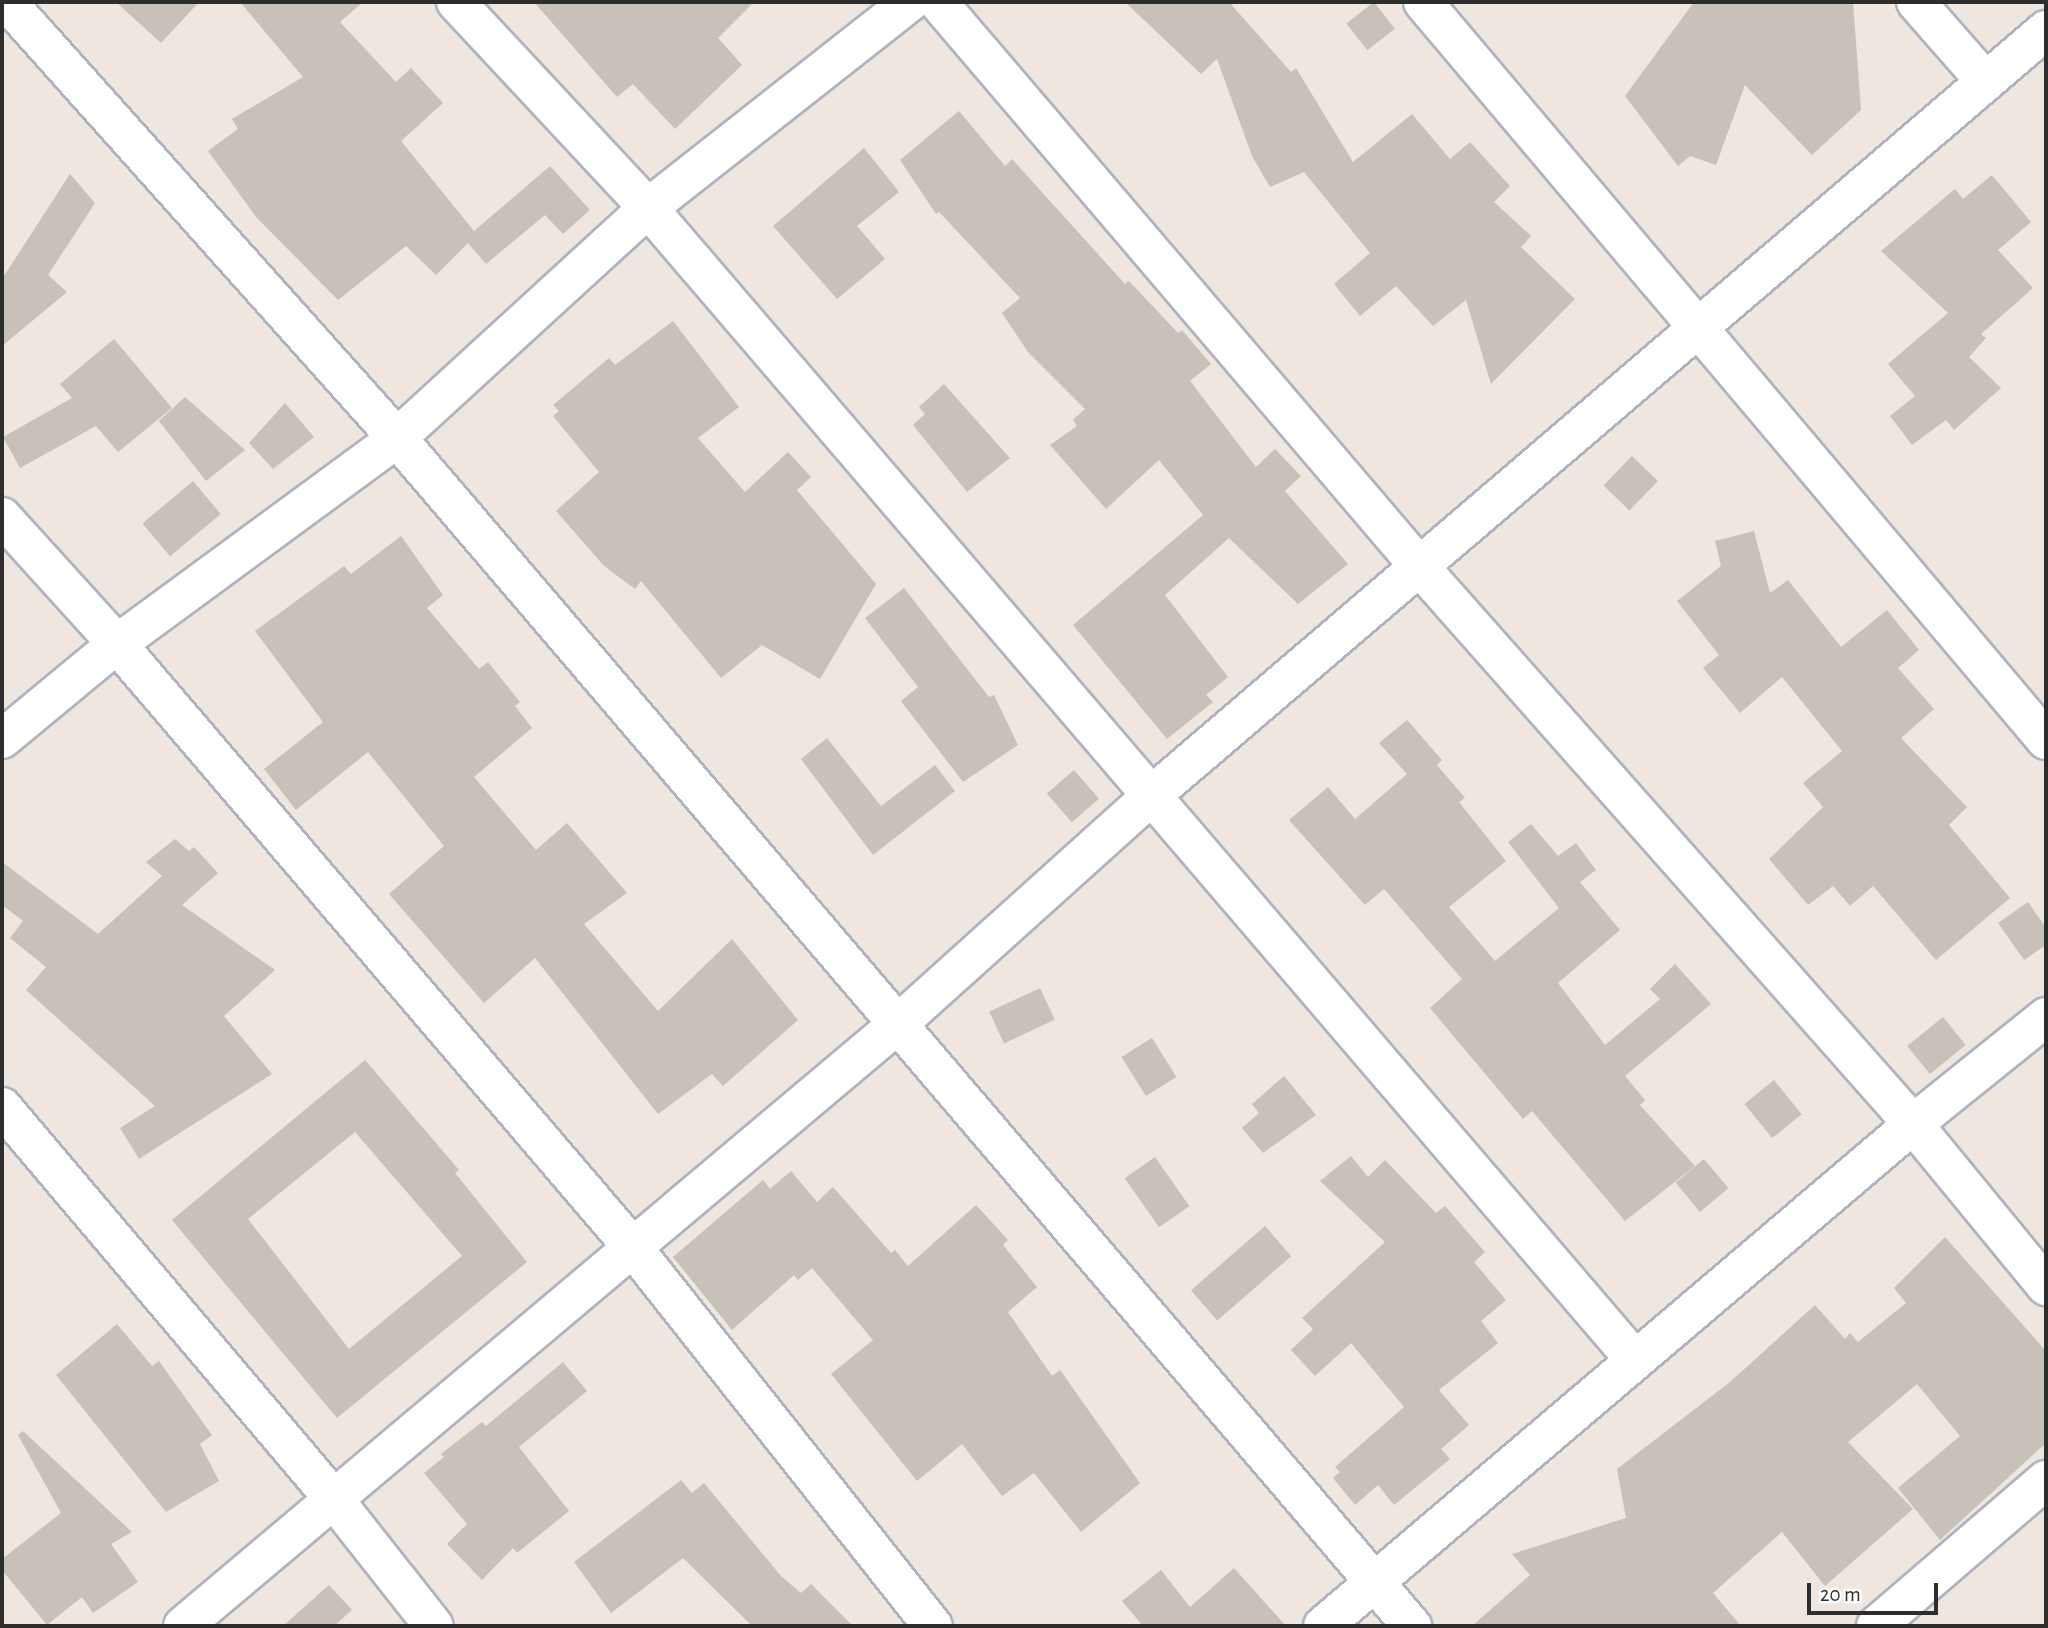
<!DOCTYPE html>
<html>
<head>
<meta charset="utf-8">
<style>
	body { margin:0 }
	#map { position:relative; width:2048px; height:1628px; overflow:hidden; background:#eee6df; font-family:"Alegreya Sans",sans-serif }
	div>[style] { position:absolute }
	.building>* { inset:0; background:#c7c1ba; transform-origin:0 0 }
	.roads { filter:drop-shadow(2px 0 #afb3bd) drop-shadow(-2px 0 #afb3bd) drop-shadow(0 2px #afb3bd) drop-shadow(0 -2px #afb3bd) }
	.minor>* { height:38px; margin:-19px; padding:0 19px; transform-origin:19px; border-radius:19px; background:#fff }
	span { translate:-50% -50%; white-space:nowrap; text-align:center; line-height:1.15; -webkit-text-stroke:6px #fff; paint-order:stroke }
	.frame { position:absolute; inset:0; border:4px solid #2d2d2d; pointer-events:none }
	.scale { position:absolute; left:1807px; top:1583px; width:131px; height:32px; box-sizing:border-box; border:4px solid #2d2d2d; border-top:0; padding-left:9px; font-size:21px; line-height:24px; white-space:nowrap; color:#2d2d2d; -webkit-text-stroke:5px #fff; paint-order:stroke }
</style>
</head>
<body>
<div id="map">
	<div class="building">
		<div style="clip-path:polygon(116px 2px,199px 2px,161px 43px)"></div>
		<div style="clip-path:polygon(240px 2px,363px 2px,340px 22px,396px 82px,411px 68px,443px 103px,401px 141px,474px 231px,550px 166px,590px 210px,563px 234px,545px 215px,486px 264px,468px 243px,436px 275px,406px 246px,338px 300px,257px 218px,208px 151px,238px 129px,232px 119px,303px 77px)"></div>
		<div style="clip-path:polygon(534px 2px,754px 2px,718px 38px,742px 65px,675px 129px,633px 84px,617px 97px)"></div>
		<div style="clip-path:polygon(1125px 2px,1229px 2px,1291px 72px,1296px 68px,1353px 162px,1412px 114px,1450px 159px,1470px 142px,1510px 186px,1494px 202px,1531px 236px,1521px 247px,1575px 299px,1491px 384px,1466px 300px,1433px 326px,1396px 286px,1360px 316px,1334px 284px,1370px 253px,1304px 172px,1270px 187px,1252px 156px,1217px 59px,1201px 74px)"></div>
		<div style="left:1374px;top:2px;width:34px;height:35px;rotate:52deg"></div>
		<div style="clip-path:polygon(1694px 2px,1853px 2px,1861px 110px,1812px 155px,1745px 85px,1716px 165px,1690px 156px,1678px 166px,1625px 96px)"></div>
		<div style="clip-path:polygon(959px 111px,1005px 166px,1012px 159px,1125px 284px,1129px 281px,1178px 333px,1182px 330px,1211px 364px,1190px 381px,1256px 467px,1275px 449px,1301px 476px,1285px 491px,1348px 564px,1298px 604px,1229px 538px,1165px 595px,1228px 677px,1206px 695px,1213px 702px,1167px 739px,1073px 625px,1203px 515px,1159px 460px,1106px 509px,1050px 445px,1077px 426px,1073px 420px,1085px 409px,1028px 352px,1002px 313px,1020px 298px,939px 212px,936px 214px,900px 160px)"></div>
		<div style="clip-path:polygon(864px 148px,899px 192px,857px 226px,885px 259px,837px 299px,773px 226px)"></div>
		<div style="clip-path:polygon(70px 174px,95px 203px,48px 275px,67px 292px,2px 346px,2px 279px)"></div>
		<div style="clip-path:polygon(1992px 175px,2031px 222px,1998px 250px,2033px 288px,1981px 334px,1986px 338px,1969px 357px,2001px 388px,1954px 430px,1946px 420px,1912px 445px,1890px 416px,1915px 396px,1888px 364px,1948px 313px,1881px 251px,1955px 189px,1963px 199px)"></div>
		<div style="clip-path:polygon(673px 321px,739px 407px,698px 438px,745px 492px,788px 452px,811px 477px,797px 490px,876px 584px,820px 679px,762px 645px,721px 678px,641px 581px,635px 589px,604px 566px,556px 511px,599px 472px,553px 416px,559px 411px,553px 405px,609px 358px,615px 365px)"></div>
		<div style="clip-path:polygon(114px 339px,172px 408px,118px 452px,96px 426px,20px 468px,3px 437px,72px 398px,60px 384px)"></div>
		<div style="clip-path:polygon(944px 384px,1010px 458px,967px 492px,913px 425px,925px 414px,919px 407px)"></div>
		<div style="clip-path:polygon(185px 397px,245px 450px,206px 481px,159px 421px)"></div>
		<div style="clip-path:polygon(285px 403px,314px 437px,273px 469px,249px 443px)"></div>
		<div style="left:1632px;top:456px;width:36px;height:41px;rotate:44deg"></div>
		<div style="left:193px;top:481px;width:43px;height:66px;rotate:50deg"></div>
		<div style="clip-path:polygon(1754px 531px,1770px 593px,1788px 580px,1841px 647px,1887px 610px,1919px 650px,1898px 668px,1934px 709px,1901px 738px,1967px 807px,1949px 825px,2010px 898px,1936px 960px,1873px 886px,1850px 906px,1833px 886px,1808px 905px,1769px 859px,1823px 807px,1803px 783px,1842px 751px,1782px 677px,1740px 713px,1703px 668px,1719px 655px,1677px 601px,1721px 566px,1715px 541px)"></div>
		<div style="clip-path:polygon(401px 536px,443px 595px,427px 608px,479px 669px,488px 662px,520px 702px,515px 706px,532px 728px,474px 777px,536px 850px,567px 823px,627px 893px,584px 924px,658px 1011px,732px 939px,798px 1020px,723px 1086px,712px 1074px,658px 1114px,535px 958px,484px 1003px,389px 894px,444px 846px,368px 752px,296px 810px,264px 769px,323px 722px,255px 631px,344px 566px,351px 574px)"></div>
		<div style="clip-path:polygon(904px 588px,989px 697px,994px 695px,1018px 745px,963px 782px,901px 701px,918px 687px,865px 618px)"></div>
		<div style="clip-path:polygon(1407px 720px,1442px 760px,1437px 765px,1465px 798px,1459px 802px,1506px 861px,1449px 907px,1495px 961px,1559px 908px,1508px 842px,1531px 824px,1558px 856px,1576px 843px,1596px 870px,1580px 882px,1620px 930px,1558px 983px,1605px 1045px,1660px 999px,1650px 989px,1675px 964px,1711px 1004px,1625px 1076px,1645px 1100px,1640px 1105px,1695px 1166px,1625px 1221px,1532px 1111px,1523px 1119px,1430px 1008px,1462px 979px,1384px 889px,1365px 905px,1289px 820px,1328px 787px,1355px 819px,1407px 774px,1379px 743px)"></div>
		<div style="clip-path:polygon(827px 738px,881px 806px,935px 765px,955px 791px,873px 855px,801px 759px)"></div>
		<div style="left:1074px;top:770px;width:38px;height:36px;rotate:49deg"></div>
		<div style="clip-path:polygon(175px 839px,189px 851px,194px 847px,218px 873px,182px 905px,275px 970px,224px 1016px,272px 1074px,139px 1159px,120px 1128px,155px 1106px,26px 990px,46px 967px,10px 938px,23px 921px,2px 905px,2px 862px,98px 934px,162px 876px,146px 862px)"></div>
		<div style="clip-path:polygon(2028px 902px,2046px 928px,2046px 945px,2024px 960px,1998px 923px)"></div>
		<div style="left:1040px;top:988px;width:35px;height:56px;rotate:65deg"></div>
		<div style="left:1943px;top:1017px;width:36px;height:46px;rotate:51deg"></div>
		<div style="left:1152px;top:1038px;width:46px;height:36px;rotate:58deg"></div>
		<div style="clip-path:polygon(evenodd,365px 1060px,459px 1170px,455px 1173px,527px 1262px,337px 1418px,172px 1220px,365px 1060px,355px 1132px,462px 1256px,349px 1349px,248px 1219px,355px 1132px)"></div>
		<div style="clip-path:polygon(1284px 1076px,1316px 1115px,1263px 1153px,1242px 1128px,1259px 1113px,1252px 1104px)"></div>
		<div style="left:1774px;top:1080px;width:44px;height:38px;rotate:51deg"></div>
		<div style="clip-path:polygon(1351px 1156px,1368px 1177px,1385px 1160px,1436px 1213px,1445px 1206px,1485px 1252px,1474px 1262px,1506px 1300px,1481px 1321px,1498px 1343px,1439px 1390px,1469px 1425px,1441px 1449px,1450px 1459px,1394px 1505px,1378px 1485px,1355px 1505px,1333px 1478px,1340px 1472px,1335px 1467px,1404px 1407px,1351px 1343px,1315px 1376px,1291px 1350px,1313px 1329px,1302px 1318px,1385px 1242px,1320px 1181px)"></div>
		<div style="left:1155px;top:1157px;width:60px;height:37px;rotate:55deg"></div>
		<div style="left:1704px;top:1159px;width:38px;height:37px;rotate:50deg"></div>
		<div style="clip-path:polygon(791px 1171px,817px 1202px,833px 1187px,891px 1253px,895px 1250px,908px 1266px,976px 1205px,1008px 1240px,1003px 1245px,1037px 1287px,1008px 1312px,1052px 1376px,1060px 1370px,1140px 1483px,1081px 1532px,1034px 1473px,1002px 1496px,962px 1444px,917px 1481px,831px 1374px,873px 1340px,812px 1268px,798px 1280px,794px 1275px,732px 1330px,673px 1257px,763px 1180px,770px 1189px)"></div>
		<div style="left:1265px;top:1226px;width:40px;height:98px;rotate:49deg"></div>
		<div style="clip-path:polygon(1945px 1237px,2046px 1351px,2046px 1443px,1940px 1540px,1898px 1488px,1960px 1436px,1917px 1384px,1848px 1442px,1913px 1509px,1825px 1586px,1782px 1532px,1713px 1593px,1741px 1626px,1472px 1626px,1530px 1575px,1512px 1554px,1626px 1518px,1617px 1469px,1730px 1382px,1815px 1305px,1845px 1339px,1850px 1333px,1858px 1342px,1906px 1303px,1894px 1288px)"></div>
		<div style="clip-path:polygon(117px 1324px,152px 1366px,159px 1361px,212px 1435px,200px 1444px,219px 1481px,166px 1512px,56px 1375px)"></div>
		<div style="clip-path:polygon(563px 1362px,587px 1391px,519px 1447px,569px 1511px,517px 1553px,513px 1548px,482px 1580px,447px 1544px,467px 1524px,424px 1473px,444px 1457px,441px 1454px,482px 1422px,486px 1426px)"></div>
		<div style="clip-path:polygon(23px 1431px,132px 1532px,111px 1544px,138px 1582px,93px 1613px,82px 1597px,47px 1625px,2px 1570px,2px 1559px,61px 1513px,18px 1435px)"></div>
		<div style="clip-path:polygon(681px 1480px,692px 1493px,704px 1483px,781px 1576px,801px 1593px,811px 1584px,853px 1626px,752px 1626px,683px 1558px,611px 1613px,574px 1562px)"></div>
		<div style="clip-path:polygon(1234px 1568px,1286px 1626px,1143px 1626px,1122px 1601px,1161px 1570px,1190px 1607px)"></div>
		<div style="clip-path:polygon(329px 1585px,352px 1610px,334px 1626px,283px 1626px)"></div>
	</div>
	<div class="roads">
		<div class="minor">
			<div style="left:7px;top:2px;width:585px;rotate:48.19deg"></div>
			<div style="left:397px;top:438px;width:1563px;rotate:49.49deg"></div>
			<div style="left:456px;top:2px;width:282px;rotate:47deg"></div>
			<div style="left:648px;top:208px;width:1517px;rotate:49.41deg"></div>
			<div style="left:938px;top:2px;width:741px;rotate:49.54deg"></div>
			<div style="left:1419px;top:566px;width:745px;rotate:48.48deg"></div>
			<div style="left:1913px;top:1124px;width:210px;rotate:50.6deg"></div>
			<div style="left:1423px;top:2px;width:966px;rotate:49.83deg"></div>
			<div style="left:1916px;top:2px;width:106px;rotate:48.8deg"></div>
			<div style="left:2px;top:517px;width:171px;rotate:47.8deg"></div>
			<div style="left:117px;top:644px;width:796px;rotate:49.48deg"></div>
			<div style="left:634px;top:1249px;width:481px;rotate:51.6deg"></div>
			<div style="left:2px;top:739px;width:149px;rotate:-39.6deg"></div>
			<div style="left:117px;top:644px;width:348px;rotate:-36.3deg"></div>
			<div style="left:397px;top:438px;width:340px;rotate:-42.5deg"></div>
			<div style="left:648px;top:208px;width:333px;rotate:-38.2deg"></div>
			<div style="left:2px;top:1107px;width:511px;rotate:49.76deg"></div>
			<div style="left:332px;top:1497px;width:164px;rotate:51.7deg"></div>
			<div style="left:183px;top:1626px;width:935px;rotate:-40.1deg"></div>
			<div style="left:898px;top:1024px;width:342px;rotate:-42deg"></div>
			<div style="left:1152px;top:795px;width:1177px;rotate:-40.55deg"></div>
			<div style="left:1323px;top:1626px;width:775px;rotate:-40.39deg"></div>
			<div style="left:1913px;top:1124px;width:171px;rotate:-38.8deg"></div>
			<div style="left:1876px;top:1626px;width:224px;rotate:-40.7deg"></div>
		</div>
	</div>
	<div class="frame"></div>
	<div class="scale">20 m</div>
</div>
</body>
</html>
